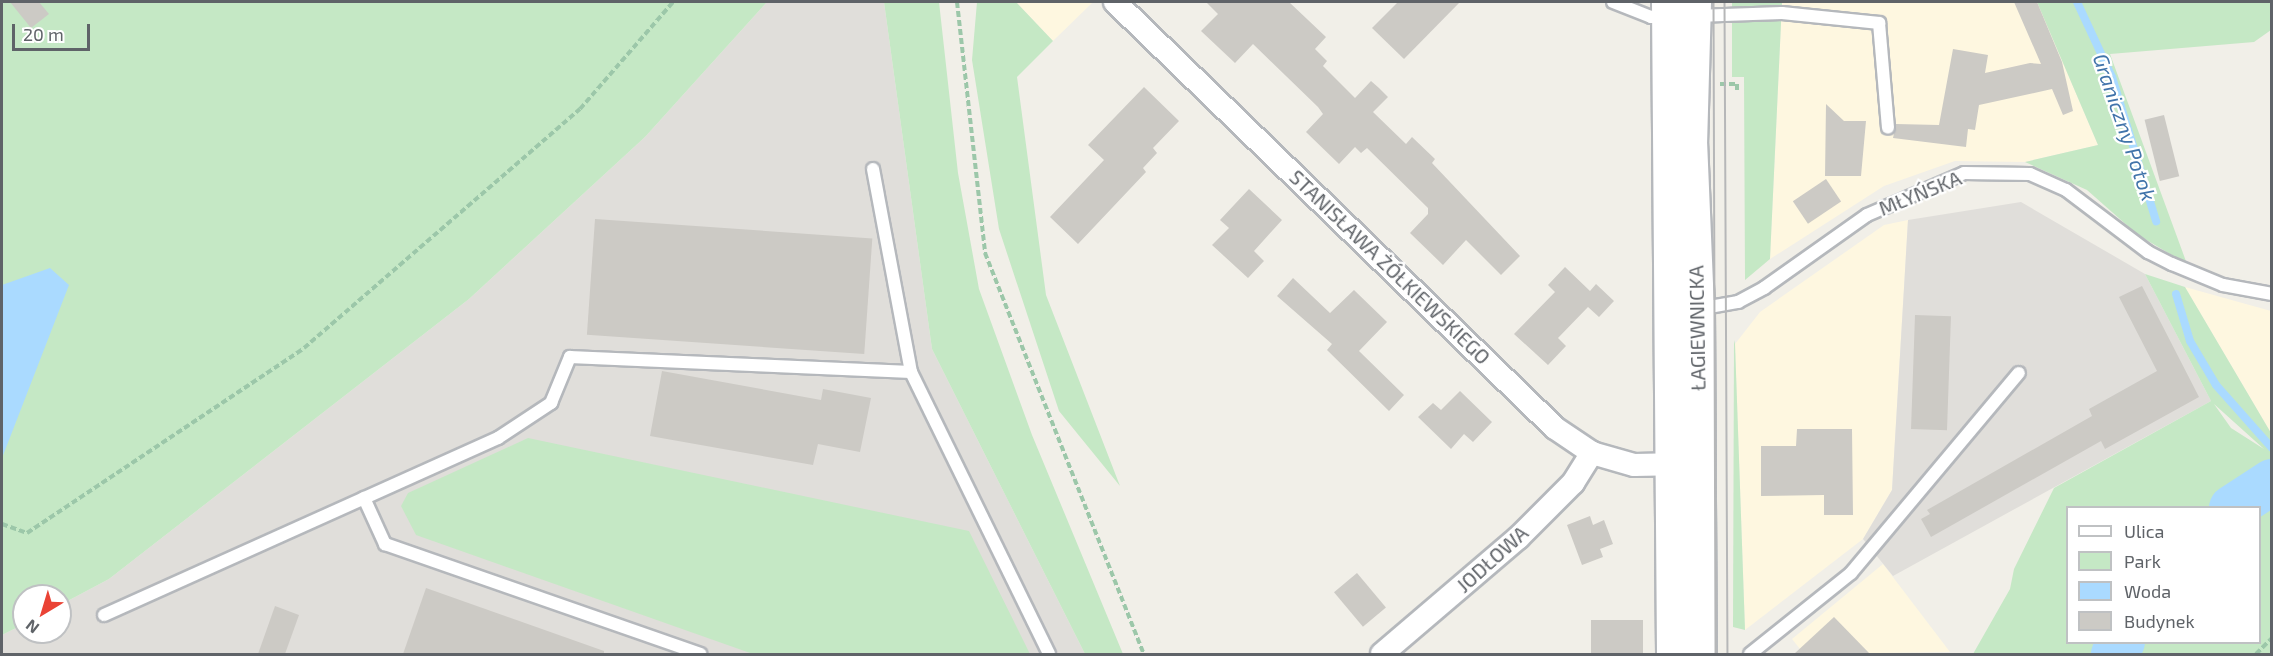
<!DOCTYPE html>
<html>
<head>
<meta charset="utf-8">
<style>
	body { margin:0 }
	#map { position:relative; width:2273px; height:656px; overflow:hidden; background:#f1efe8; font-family:"Exo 2",sans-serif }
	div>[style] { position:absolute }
	.commercial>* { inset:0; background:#fef7e0 }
	.industrial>* { inset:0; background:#e0deda }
	.green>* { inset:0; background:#c5e8c5 }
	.water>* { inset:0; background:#aadaff }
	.stream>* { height:8px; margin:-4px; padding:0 4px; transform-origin:4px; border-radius:4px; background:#aadaff }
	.river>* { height:46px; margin:-23px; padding:0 23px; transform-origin:23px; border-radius:23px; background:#aadaff }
	.building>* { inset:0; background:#cccac5; transform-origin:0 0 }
	.path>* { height:4px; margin-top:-2px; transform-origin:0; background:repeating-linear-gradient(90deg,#9cc7a9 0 6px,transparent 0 9px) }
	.roads { filter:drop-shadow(2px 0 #b5b8bc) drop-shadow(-2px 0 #b5b8bc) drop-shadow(0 2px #b5b8bc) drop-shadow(0 -2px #b5b8bc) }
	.lane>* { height:12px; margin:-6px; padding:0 6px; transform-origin:6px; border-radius:6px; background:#fff }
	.street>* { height:22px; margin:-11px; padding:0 11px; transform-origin:11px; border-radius:11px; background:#fff }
	.secondary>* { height:32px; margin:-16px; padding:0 16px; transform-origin:16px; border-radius:16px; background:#fff }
	.tram>* { height:1.5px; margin:-0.75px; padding:0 0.75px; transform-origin:0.75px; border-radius:0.75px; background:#b6b7b8 }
	span { translate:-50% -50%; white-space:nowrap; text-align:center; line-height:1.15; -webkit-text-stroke:4.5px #fff; paint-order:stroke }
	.street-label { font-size:20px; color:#5f6368 }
	.water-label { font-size:21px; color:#4174aa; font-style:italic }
	.frame { position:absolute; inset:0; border:3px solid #5f6368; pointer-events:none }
	.legend { position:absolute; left:2066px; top:506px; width:195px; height:138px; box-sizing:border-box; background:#fff; border:2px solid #bfc1c3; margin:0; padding:8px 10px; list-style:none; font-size:18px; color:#5f6368 }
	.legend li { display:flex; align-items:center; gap:12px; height:30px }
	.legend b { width:30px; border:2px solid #bfc1c3 }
	.north { position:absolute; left:12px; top:584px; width:60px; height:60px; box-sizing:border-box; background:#fff; border:2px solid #bfc1c3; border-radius:50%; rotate:218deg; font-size:16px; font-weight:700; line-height:24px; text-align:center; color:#5f6368 }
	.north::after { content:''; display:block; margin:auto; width:21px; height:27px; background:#ea4335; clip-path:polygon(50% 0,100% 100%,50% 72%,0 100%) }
	.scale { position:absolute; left:12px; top:24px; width:78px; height:27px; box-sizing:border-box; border:3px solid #5f6368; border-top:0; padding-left:8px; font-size:18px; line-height:21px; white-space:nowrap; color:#5f6368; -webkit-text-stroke:4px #fff; paint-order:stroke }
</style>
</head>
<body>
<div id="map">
	<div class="commercial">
		<div style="clip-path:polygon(1016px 2px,1093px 2px,1053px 41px)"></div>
		<div style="clip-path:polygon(1782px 2px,2037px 2px,2098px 145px,2025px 162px,1955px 161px,1884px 186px,1770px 259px)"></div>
		<div style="clip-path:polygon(1908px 220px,1892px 490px,1863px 539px,1745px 630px,1735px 344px,1760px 312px,1884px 225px)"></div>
		<div style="clip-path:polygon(2185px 287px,2271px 311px,2271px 433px)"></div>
		<div style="clip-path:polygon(1883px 564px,1950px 652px,1804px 654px,1792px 639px)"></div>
	</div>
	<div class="industrial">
		<div style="clip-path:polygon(767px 2px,884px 2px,932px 349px,1085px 654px,2px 654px,2px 635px,24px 624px,24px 632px,60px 632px,60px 605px,109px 579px,469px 299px,645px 137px)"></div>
		<div style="clip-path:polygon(2021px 202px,2145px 274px,2211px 401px,1893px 576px,1863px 539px,1892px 490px,1908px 220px)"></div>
	</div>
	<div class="green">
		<div style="clip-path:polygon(2px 2px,767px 2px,645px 137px,469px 299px,109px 579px,60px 605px,60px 596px,24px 596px,24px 624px,2px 635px)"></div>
		<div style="clip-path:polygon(884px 2px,939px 2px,958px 173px,979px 289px,1032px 435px,1123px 654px,1085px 654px,932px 349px)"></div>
		<div style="clip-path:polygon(977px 2px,1016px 2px,1053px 41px,1017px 77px,1046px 295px,1120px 486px,1059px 411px,999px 229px,972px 60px)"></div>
		<div style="clip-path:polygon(1732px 2px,1782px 2px,1770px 259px,1745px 280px,1744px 77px,1732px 77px)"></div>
		<div style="clip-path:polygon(2037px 2px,2271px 2px,2271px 30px,2254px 42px,2110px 54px,2187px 264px,2138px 235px,2087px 190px,2025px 162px,2098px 145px)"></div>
		<div style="clip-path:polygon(evenodd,2145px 274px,2185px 287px,2271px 433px,2271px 654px,1973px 654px,2010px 589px,2014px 569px,2054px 488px,2211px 401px,2145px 274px,2214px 404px,2264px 449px,2231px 428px,2214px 404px,2145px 274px,2068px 508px,2260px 508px,2260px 642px,2068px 642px,2068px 508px)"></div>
		<div style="clip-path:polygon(1734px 340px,1735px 344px,1745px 630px,1733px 627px)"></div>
		<div style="clip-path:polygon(528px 438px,969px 531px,1030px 654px,753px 654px,416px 535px,401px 506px,408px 493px)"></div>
	</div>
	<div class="water">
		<div style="clip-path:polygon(50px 268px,69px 285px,2px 458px,2px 285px)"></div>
	</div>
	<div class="stream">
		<div style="left:2077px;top:2px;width:83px;rotate:65deg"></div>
		<div style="left:2112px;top:77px;width:151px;rotate:73deg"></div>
		<div style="left:2176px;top:294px;width:49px;rotate:73.4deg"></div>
		<div style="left:2190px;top:341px;width:51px;rotate:59.4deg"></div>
		<div style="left:2216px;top:385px;width:84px;rotate:48.4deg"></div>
	</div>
	<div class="river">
		<div style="left:2232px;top:508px;width:48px;rotate:-33deg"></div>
		<div style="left:2114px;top:654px;width:14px;rotate:-56deg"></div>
	</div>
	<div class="building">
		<div style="clip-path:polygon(10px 2px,39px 2px,49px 14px,31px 28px)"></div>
		<div style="clip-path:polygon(1206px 2px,1289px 2px,1326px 37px,1315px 49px,1327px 61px,1323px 66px,1355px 98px,1371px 81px,1379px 88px,1388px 97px,1373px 112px,1406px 144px,1412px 137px,1435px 159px,1432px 163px,1520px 256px,1501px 275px,1466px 240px,1443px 265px,1410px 233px,1428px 214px,1428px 208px,1367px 148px,1361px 153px,1355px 147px,1339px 164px,1306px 132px,1323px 114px,1318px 107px,1253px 44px,1235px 63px,1201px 31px,1218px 14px)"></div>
		<div style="clip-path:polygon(1398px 2px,1460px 2px,1404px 59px,1372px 28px)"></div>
		<div style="clip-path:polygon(2014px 2px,2037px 2px,2062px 62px,2073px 111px,2063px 115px,2052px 89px,1979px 105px,1975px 130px,1968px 129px,1966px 147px,1893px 138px,1896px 124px,1939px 125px,1953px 49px,1988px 55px,1985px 73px,2030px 63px,2041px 64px)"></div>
		<div style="clip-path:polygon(1144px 87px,1179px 121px,1153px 148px,1157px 153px,1143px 168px,1146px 172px,1078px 244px,1050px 217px,1104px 160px,1088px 145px)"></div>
		<div style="clip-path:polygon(1826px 104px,1844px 121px,1866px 121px,1861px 176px,1825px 176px)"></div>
		<div style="left:2164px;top:115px;width:63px;height:20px;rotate:76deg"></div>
		<div style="left:1826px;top:179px;width:27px;height:40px;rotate:56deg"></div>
		<div style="clip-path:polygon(1249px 189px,1282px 220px,1254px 251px,1264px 261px,1248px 278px,1212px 245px,1229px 228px,1220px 220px)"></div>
		<div style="left:595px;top:219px;width:278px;height:116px;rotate:4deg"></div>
		<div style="clip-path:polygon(1565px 267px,1590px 291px,1596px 284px,1614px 301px,1599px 317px,1588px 307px,1558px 338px,1566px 346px,1548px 365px,1514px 334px,1555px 292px,1548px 285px)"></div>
		<div style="clip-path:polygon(1293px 278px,1330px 313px,1354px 290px,1387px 322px,1359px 351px,1404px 395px,1389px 411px,1327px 350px,1332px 344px,1277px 296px)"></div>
		<div style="clip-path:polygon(2142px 286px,2199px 397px,2105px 449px,2101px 441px,1931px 537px,1921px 519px,1930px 514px,1927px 510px,2092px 416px,2089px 409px,2157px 371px,2119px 297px)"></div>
		<div style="left:1915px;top:315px;width:36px;height:114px;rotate:2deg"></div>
		<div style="clip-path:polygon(662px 371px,821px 400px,823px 389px,871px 398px,860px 452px,818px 444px,813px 465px,650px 436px)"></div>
		<div style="clip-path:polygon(1460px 391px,1492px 422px,1473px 442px,1464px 434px,1451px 449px,1418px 417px,1433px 403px,1441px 410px)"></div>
		<div style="clip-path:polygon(1797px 429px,1852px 429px,1853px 515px,1824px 515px,1824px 495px,1761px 496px,1761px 446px,1796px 446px)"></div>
		<div style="clip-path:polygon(1590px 516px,1593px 525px,1604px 520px,1613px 544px,1600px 549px,1603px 557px,1582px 565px,1567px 525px)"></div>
		<div style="left:1357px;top:573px;width:45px;height:30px;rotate:50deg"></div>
		<div style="clip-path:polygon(426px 588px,604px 651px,604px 654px,403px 654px)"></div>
		<div style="clip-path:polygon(275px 606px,299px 615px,285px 654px,258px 654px)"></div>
		<div style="clip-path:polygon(1834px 617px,1870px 654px,1794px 654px)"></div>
		<div style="left:1643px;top:620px;width:34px;height:52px;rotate:90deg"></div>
	</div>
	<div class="path">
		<div style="left:957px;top:2px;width:253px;rotate:83.6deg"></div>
		<div style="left:985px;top:253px;width:431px;rotate:68.4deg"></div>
		<div style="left:1720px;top:84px;width:17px"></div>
		<div style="left:1737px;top:84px;width:7px;rotate:90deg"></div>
		<div style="left:2px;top:524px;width:27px;rotate:20deg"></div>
		<div style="left:27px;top:533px;width:333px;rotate:-33.7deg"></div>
		<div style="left:304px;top:348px;width:365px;rotate:-40.9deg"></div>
		<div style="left:580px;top:109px;width:142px;rotate:-49deg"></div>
		<div style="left:2256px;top:654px;width:23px;rotate:-45deg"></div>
	</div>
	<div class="roads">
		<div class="lane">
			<div style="left:1613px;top:2px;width:41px;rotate:21.5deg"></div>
			<div style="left:1651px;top:17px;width:18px;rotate:-6deg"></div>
			<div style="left:1695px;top:16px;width:87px;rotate:-2deg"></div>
			<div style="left:1782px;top:13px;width:98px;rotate:5.9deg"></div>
			<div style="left:1879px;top:23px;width:105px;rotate:85.1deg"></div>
			<div style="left:873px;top:169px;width:207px;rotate:79.4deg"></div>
			<div style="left:911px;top:372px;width:314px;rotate:63.9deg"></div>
			<div style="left:1698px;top:309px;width:41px;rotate:-9.9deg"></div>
			<div style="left:1738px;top:302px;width:30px;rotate:-28deg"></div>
			<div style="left:1764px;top:288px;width:126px;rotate:-35.3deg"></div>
			<div style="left:1867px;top:215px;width:106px;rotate:-23.4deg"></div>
			<div style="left:1964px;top:173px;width:66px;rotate:0.9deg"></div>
			<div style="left:2030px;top:174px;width:39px;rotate:24deg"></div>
			<div style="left:2066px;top:190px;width:103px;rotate:37.1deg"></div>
			<div style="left:2148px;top:252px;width:27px;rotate:27deg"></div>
			<div style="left:2172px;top:264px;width:55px;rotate:22.4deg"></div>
			<div style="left:2223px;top:285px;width:50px;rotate:10.4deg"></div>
			<div style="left:364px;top:498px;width:51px;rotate:65.5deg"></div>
			<div style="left:385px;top:544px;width:334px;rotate:19.2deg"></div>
			<div style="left:104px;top:615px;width:432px;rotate:-24.2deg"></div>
			<div style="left:498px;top:438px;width:64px;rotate:-33.4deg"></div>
			<div style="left:551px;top:403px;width:50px;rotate:-67.6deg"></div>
			<div style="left:570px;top:357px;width:341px;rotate:2.5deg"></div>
			<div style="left:1750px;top:654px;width:129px;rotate:-38.7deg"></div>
			<div style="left:1851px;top:573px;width:261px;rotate:-50deg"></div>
		</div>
		<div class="street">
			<div style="left:1115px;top:2px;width:612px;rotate:44.07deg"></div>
			<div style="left:1555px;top:428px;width:45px;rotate:34deg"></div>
			<div style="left:1592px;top:453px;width:44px;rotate:15.9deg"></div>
			<div style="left:1634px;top:465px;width:50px;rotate:-1.1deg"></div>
			<div style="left:1382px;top:654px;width:179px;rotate:-40.5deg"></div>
			<div style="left:1518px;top:538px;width:78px;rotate:-45deg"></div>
			<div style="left:1573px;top:483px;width:36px;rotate:-58deg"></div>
		</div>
		<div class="secondary">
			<div style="left:1668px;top:2px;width:652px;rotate:89.56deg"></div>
			<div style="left:1695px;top:2px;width:139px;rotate:91.6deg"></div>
			<div style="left:1691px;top:141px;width:168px;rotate:87.6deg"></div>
			<div style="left:1698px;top:309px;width:345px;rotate:89.7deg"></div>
		</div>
	</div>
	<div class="tram">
		<div style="left:1714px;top:2px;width:652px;rotate:89.82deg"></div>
		<div style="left:1725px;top:2px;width:652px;rotate:89.74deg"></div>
	</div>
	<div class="street-label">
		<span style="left:1920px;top:193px;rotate:-22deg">MŁYŃSKA</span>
		<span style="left:1390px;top:267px;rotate:44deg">STANISŁAWA ŻÓŁKIEWSKIEGO</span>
		<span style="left:1697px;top:328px;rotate:-91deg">ŁAGIEWNICKA</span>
		<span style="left:1492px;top:559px;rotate:-42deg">JODŁOWA</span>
	</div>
	<div class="water-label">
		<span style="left:2125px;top:127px;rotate:71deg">Graniczny Potok</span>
	</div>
	<div class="frame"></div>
	<ul class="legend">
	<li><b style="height:8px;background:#fff"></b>Ulica</li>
	<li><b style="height:16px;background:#c5e8c5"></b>Park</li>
	<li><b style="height:16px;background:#aadaff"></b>Woda</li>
	<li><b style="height:16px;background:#cccac5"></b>Budynek</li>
	</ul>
	<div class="north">N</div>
	<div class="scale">20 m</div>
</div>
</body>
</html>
